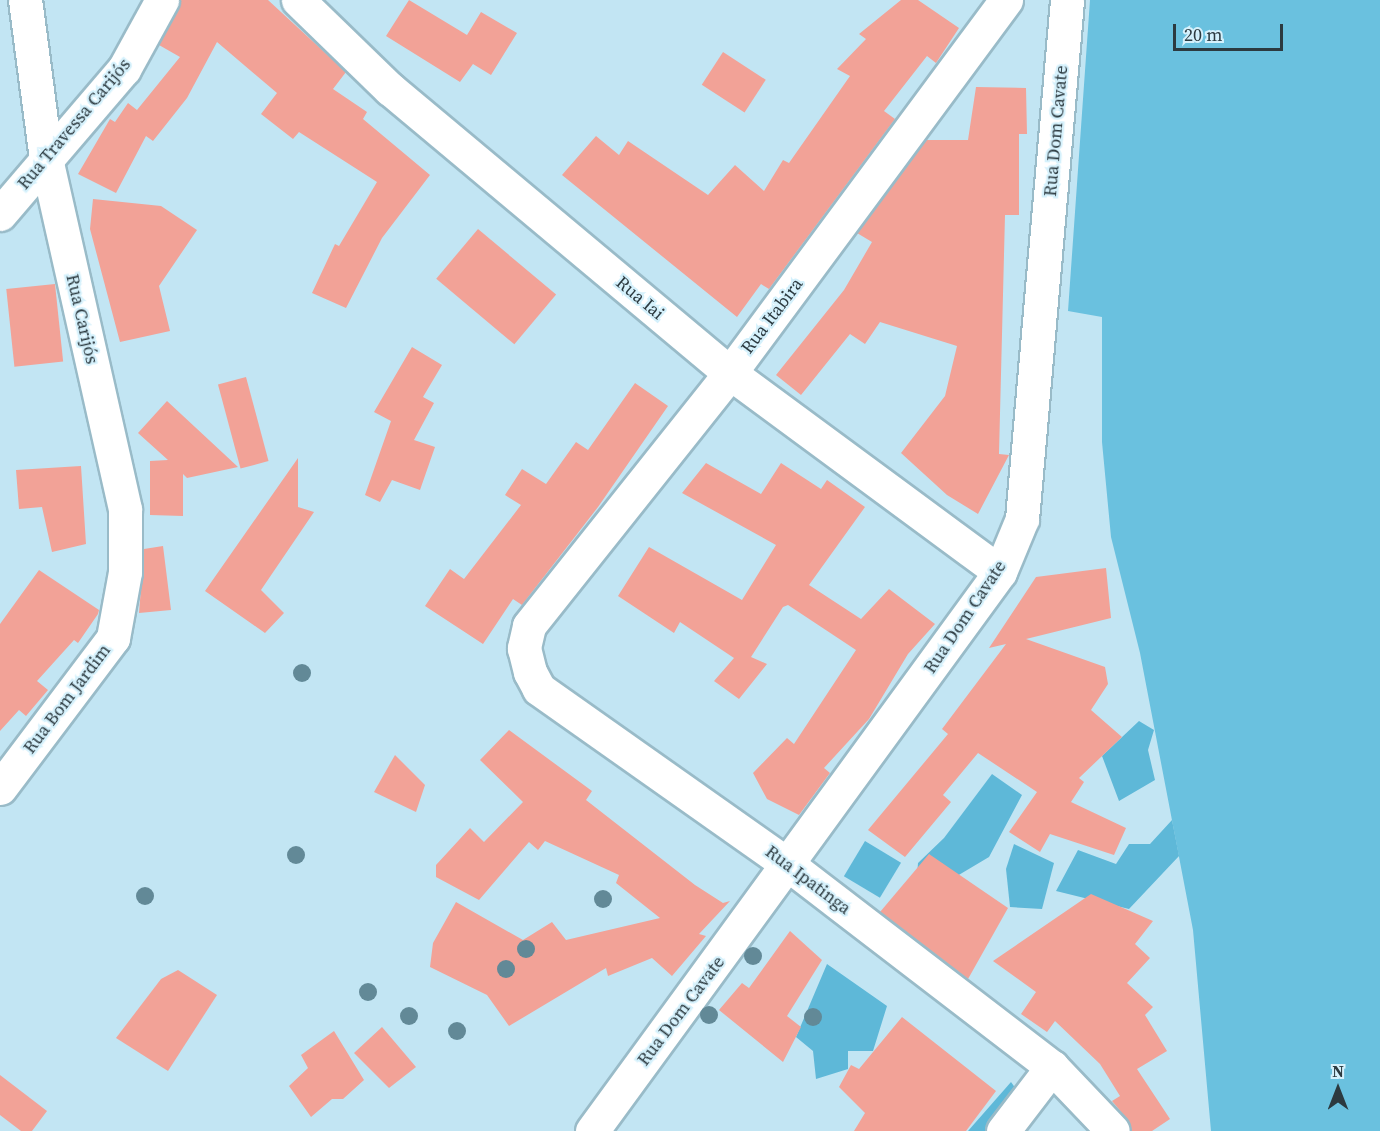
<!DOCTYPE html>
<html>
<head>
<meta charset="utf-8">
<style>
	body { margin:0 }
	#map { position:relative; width:1380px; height:1131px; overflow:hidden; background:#c2e5f3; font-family:"Source Serif 4",serif }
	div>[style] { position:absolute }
	.green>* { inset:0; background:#6ac1df }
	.forest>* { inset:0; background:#5eb8d8; transform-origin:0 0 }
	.building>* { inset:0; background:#f2a297; transform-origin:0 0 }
	.roads { filter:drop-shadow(2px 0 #99bbc8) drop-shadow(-2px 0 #99bbc8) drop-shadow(0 2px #99bbc8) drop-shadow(0 -2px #99bbc8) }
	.minor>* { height:33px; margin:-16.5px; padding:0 16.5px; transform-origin:16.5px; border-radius:16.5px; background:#fff }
	.trees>* { width:18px; height:18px; margin:-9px; border-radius:50%; background:#628997 }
	span { translate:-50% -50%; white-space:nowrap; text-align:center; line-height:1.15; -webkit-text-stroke:4.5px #d5f1fc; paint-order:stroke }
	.street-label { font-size:18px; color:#2c3a40 }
	.north { position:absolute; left:1308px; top:1059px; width:60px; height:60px; -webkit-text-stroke:4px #d5f1fc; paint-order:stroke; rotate:0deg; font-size:16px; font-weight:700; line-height:24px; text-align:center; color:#2c3a40 }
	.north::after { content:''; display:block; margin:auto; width:21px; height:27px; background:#2c3a40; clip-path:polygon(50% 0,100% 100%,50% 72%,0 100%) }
	.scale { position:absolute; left:1173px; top:24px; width:110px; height:27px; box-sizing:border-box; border:3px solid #2c3a40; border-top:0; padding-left:8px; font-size:18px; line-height:21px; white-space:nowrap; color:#2c3a40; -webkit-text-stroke:4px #d5f1fc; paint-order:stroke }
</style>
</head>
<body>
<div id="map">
	<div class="green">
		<div style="clip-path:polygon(1090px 0,1380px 0,1380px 1131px,1211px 1131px,1193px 930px,1140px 653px,1111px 537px,1102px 442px,1102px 317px,1068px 311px)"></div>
	</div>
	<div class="forest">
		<div style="clip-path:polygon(1139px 721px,1154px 730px,1148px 750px,1155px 780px,1119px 801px,1102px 756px)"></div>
		<div style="clip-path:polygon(992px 774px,1022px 795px,989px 857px,915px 901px,918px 863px,944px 838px)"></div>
		<div style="clip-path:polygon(1172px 820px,1179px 856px,1129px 909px,1056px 891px,1078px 850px,1116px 864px,1129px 844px,1150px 844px)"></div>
		<div style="left:865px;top:841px;width:42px;height:41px;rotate:31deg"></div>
		<div style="clip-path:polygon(1014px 844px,1054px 863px,1042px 909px,1010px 907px,1006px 869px)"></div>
		<div style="clip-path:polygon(827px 964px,887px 1006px,873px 1051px,848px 1051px,848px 1069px,816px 1079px,813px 1051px,796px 1037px)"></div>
		<div style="clip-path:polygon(1011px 1082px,1019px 1093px,994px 1131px,968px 1131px)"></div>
	</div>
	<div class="building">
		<div style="clip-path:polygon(181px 0,268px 0,346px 72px,333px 89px,367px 112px,363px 119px,430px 175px,382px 238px,346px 308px,312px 293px,335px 244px,339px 246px,377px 182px,299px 132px,293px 139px,261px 114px,277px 93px,217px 42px,187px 98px,153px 141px,146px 136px,116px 193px,78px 174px,110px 119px,115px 122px,128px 103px,137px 110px,180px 57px,159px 45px)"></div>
		<div style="clip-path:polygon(409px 0,467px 35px,481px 12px,517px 33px,491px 75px,473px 64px,460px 82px,386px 36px)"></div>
		<div style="clip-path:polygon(901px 0,918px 0,959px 28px,936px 63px,927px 56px,884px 111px,895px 119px,769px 289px,761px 284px,737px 317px,562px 175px,596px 136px,619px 155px,628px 141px,708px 195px,735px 165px,764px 191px,783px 160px,789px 163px,850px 76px,837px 69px,866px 39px,859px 34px)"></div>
		<div style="left:723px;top:52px;width:51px;height:39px;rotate:33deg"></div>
		<div style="clip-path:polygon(976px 87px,1026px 88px,1027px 134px,1019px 134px,1019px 215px,1005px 215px,999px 454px,1009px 455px,978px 514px,947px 495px,901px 453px,945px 396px,957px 346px,880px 322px,865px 344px,850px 334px,801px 395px,776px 375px,844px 290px,872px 242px,857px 233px,926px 140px,968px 140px)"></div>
		<div style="clip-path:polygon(93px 199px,161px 206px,197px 230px,159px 286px,170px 331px,120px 342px,90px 229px)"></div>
		<div style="left:478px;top:229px;width:102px;height:65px;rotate:40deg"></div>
		<div style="left:55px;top:284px;width:78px;height:49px;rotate:84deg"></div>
		<div style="clip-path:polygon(412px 347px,442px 365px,423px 397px,434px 403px,414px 440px,435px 447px,420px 490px,392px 480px,380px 502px,365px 495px,391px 421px,374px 412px)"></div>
		<div style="left:246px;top:377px;width:87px;height:29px;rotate:75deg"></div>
		<div style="clip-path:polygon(635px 383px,668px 406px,598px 507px,522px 605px,513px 599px,483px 644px,425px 606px,450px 569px,464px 579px,521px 505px,505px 495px,522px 469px,546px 484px,576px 442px,588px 450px)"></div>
		<div style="clip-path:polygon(167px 401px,238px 467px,187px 478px,183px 474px,183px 516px,150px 515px,150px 461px,168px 460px,138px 433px)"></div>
		<div style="clip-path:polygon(298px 458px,298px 507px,314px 512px,261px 590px,284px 613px,265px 633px,205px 591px)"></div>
		<div style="clip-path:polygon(706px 463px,761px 494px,781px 463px,821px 489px,827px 480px,865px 507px,809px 585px,861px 619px,889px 589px,935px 624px,908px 654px,869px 719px,824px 768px,830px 773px,799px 815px,767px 799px,753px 773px,787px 738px,794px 744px,856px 650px,788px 605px,783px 607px,751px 657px,767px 664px,739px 699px,714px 681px,734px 658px,680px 622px,674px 633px,618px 596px,649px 547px,742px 600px,776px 545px,682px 493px)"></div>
		<div style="clip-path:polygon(81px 466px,86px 544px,52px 552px,42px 507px,19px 509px,16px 470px)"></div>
		<div style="clip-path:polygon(163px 546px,171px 610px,139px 613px,144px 549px)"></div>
		<div style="clip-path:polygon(1106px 568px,1111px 618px,1026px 639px,1105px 667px,1108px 684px,1091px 710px,1122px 737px,1079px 778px,1084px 782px,1071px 802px,1126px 828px,1114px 855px,1050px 834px,1040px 852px,1009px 832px,1037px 792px,978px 753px,943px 795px,951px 802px,905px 857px,868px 830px,948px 734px,942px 729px,1006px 644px,989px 648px,1036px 577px)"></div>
		<div style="clip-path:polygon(39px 570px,99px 610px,98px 614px,78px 643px,74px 640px,37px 681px,48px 690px,26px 716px,19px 710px,0 731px,0 624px)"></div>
		<div style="clip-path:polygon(509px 730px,592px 791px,586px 800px,695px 885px,723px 903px,730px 901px,699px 934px,706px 936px,672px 976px,652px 958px,608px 976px,606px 968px,509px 1026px,487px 995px,430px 967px,433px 943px,456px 902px,523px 940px,552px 922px,566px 940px,660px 918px,616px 883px,619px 875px,545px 841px,538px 850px,529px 842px,479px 900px,436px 877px,436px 865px,470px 828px,484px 842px,523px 802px,480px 760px)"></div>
		<div style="clip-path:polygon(395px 755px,425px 785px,416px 812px,374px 792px)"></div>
		<div style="clip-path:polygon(929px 854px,1008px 908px,968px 979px,880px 912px)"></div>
		<div style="clip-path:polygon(1091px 894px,1153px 921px,1135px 944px,1150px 958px,1127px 983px,1153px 1007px,1145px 1015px,1167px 1051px,1137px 1069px,1170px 1119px,1152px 1131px,1131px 1131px,1127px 1119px,1112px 1101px,1120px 1096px,1100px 1064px,1055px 1021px,1047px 1032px,1021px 1014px,1036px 992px,993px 961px)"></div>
		<div style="clip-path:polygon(790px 931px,822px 960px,787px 1016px,801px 1027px,783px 1062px,719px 1010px,742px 983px,749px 988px)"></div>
		<div style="clip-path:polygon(178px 970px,217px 995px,168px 1071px,116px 1038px,161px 979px)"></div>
		<div style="clip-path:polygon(902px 1017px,996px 1091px,966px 1131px,854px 1131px,865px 1113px,839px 1087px,851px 1065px,859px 1069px)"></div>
		<div style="clip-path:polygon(382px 1027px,416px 1067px,389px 1088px,354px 1053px)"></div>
		<div style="clip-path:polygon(334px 1031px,364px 1080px,343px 1099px,332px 1099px,311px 1117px,289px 1086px,308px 1068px,301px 1055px)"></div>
		<div style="clip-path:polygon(0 1075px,47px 1111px,32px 1131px,21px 1131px,0 1115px)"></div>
	</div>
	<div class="roads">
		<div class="minor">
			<div style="left:298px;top:0;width:128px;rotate:44.1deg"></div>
			<div style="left:390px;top:89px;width:443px;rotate:39.9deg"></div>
			<div style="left:730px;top:373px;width:335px;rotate:36.4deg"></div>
			<div style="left:1006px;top:0;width:464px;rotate:126.5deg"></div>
			<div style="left:730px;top:373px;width:323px;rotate:128.5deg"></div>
			<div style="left:529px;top:626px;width:23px;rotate:103deg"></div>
			<div style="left:524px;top:648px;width:25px;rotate:76deg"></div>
			<div style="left:530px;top:672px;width:19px;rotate:62deg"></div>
			<div style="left:539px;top:689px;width:307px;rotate:35.2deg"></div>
			<div style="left:790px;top:866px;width:330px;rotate:37.5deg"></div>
			<div style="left:1052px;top:1067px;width:88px;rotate:46.4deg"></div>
			<div style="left:0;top:214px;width:191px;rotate:-49.5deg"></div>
			<div style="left:124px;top:69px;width:79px;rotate:-61.2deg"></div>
			<div style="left:0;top:788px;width:188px;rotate:-53deg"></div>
			<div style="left:113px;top:638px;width:67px;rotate:-79.7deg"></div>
			<div style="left:125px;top:572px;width:63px;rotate:-90deg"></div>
			<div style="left:125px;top:509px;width:359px;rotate:-102.7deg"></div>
			<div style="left:46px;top:159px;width:160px;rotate:-97.5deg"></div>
			<div style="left:592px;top:1131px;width:692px;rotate:-53.88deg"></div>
			<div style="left:1000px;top:572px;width:57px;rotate:-67.5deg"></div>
			<div style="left:1022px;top:519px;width:521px;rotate:-85.04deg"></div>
			<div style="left:1003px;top:1131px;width:81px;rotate:-52.6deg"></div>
		</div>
	</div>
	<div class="trees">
		<div style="left:302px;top:673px"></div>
		<div style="left:296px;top:855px"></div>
		<div style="left:145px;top:896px"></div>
		<div style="left:603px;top:899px"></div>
		<div style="left:526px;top:949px"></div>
		<div style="left:753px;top:956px"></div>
		<div style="left:506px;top:969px"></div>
		<div style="left:368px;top:992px"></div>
		<div style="left:709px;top:1015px"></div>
		<div style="left:409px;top:1016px"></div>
		<div style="left:813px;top:1017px"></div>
		<div style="left:457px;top:1031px"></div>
	</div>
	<div class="street-label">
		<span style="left:74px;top:124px;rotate:-50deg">Rua Travessa Carijós</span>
		<span style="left:1056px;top:131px;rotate:-85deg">Rua Dom Cavate</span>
		<span style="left:640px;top:298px;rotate:40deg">Rua Iai</span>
		<span style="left:772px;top:316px;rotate:-53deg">Rua Itabira</span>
		<span style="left:82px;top:319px;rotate:77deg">Rua Carijós</span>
		<span style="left:965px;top:617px;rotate:-56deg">Rua Dom Cavate</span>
		<span style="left:67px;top:699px;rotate:-53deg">Rua Bom Jardim</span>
		<span style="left:808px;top:880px;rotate:37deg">Rua Ipatinga</span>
		<span style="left:681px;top:1011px;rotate:-53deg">Rua Dom Cavate</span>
	</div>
	<div class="north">N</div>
	<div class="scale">20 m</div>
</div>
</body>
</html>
